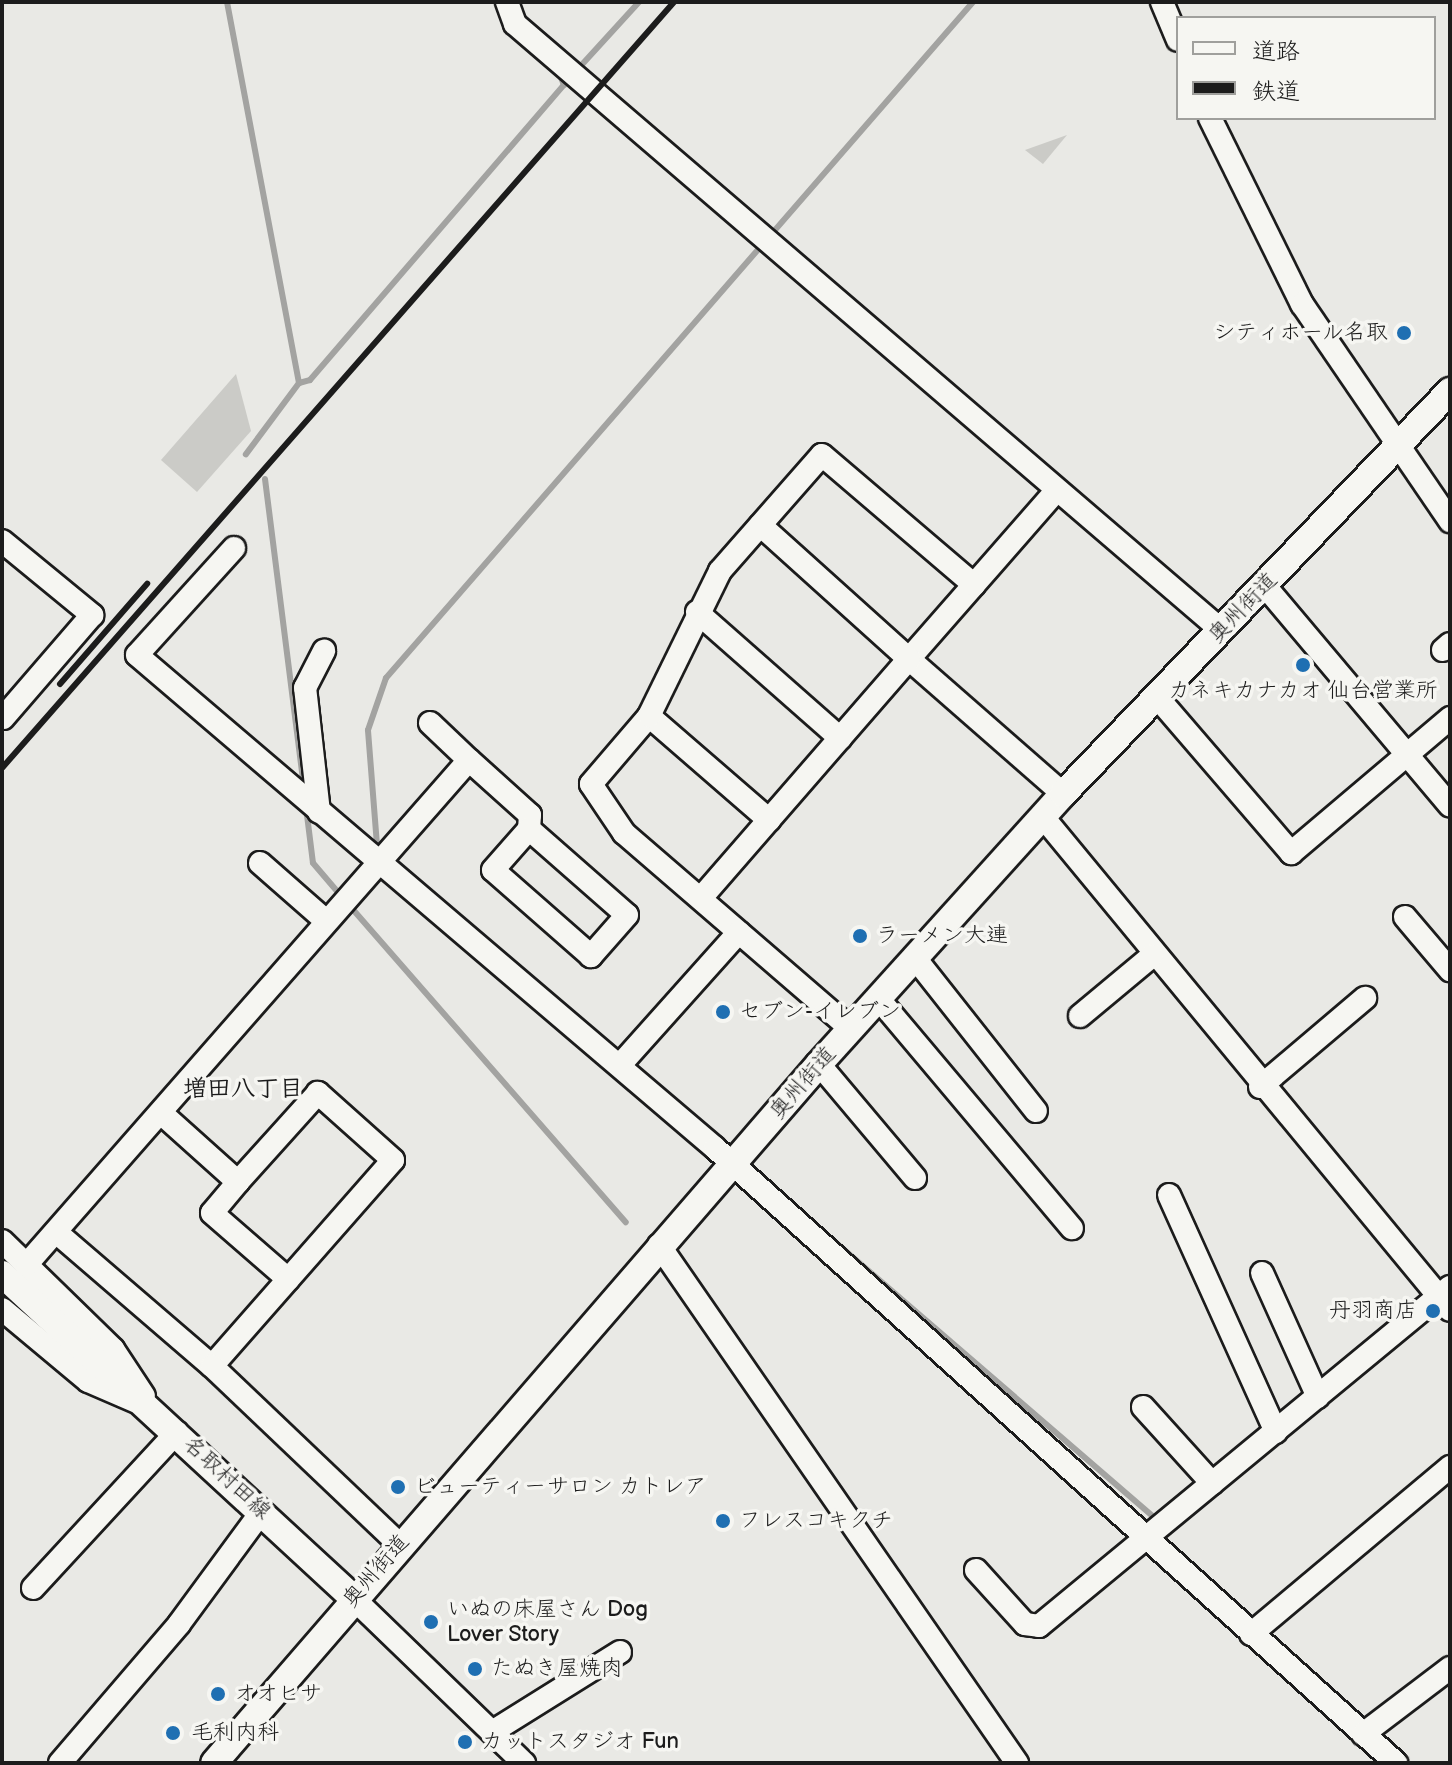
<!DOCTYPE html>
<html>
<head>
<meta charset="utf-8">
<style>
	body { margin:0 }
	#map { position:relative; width:1452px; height:1765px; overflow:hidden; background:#e9e9e5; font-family:"Balsamiq Sans","Klee One",sans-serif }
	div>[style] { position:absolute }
	.green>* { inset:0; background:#cbcbc7 }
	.stream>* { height:6px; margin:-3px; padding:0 3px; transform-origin:3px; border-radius:3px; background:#a3a3a1 }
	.roads { filter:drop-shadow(2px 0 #1c1c1c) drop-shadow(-2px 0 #1c1c1c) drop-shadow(0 2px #1c1c1c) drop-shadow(0 -2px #1c1c1c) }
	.minor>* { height:22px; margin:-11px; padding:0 11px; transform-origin:11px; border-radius:11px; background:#f6f6f2 }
	.major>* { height:26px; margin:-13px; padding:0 13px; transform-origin:13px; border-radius:13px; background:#f6f6f2 }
	.rail>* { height:6px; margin:-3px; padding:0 3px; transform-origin:3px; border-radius:3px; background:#1c1c1c }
	.dots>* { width:22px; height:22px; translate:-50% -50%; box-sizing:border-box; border:4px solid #f6f6f2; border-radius:50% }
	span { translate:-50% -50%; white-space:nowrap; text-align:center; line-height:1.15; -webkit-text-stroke:7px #f6f6f2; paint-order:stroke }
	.poi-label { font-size:22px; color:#1c1c1c }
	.right { translate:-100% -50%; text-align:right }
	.left { translate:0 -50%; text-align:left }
	.street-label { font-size:22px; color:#1c1c1c }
	.neighbourhood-label { font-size:24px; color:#1c1c1c; font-weight:700 }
	.frame { position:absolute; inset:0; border:4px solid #1c1c1c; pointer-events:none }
	.legend { position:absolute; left:1176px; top:16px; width:260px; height:104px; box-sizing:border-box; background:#f6f6f2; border:2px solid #9f9f9c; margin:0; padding:10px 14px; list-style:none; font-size:24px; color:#1c1c1c }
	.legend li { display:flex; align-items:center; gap:16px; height:40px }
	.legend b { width:40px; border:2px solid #9f9f9c }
</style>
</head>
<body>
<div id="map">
	<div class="green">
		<div style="clip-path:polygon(1067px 135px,1043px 164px,1025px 150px)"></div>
		<div style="clip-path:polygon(236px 374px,251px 431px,197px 492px,161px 460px)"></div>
	</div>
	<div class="stream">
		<div style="left:227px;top:2px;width:388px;rotate:79.3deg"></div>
		<div style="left:299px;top:383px;width:89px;rotate:126.7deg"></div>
		<div style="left:577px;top:70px;width:92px;rotate:-47.6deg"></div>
		<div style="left:299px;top:383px;width:11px;rotate:-15deg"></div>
		<div style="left:310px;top:380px;width:389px;rotate:-49.3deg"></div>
		<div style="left:564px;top:85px;width:11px;rotate:-112deg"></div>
		<div style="left:265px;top:479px;width:311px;rotate:82.8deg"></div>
		<div style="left:306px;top:807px;width:56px;rotate:82.9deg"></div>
		<div style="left:313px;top:863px;width:45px;rotate:49.5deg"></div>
		<div style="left:377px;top:845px;width:115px;rotate:-94.5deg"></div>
		<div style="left:368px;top:730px;width:55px;rotate:-70.9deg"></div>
		<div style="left:386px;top:678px;width:895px;rotate:-49.03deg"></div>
		<div style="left:349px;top:905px;width:421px;rotate:48.9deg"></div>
		<div style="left:834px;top:1241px;width:425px;rotate:40.8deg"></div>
	</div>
	<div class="roads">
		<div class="minor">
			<div style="left:507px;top:2px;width:23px;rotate:70deg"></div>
			<div style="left:515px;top:24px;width:930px;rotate:40.64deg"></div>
			<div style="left:1162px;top:2px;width:41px;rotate:67.2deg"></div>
			<div style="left:1210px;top:118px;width:208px;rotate:63.7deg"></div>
			<div style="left:1302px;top:304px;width:263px;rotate:55.7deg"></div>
			<div style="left:1056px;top:491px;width:223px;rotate:131.2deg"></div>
			<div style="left:909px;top:659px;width:205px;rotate:41.2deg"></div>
			<div style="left:2px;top:541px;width:117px;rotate:39.4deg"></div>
			<div style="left:92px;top:615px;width:136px;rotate:130.8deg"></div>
			<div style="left:234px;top:548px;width:144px;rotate:132.2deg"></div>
			<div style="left:137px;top:655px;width:760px;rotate:40.46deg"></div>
			<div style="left:715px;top:1148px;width:918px;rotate:42.08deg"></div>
			<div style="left:1265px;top:586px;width:287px;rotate:49.9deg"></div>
			<div style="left:697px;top:612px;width:191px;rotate:41.4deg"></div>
			<div style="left:1443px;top:650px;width:9px;rotate:-41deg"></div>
			<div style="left:1157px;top:697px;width:206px;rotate:49.3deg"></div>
			<div style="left:1291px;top:853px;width:209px;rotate:-40.3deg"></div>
			<div style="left:649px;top:716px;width:159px;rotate:40.9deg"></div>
			<div style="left:430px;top:723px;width:54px;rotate:43.5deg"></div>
			<div style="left:319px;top:812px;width:125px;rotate:-96.4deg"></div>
			<div style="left:305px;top:688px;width:42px;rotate:-62.8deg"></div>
			<div style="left:1043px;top:817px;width:639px;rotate:50.46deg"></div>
			<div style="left:260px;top:863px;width:88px;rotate:41.3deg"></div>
			<div style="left:701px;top:898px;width:317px;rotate:-49deg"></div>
			<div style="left:909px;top:659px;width:200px;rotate:-138deg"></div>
			<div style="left:1405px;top:917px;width:70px;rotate:49.7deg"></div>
			<div style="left:915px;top:958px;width:195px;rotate:51.7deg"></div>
			<div style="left:878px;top:998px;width:301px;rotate:49.9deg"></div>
			<div style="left:1080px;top:1016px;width:94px;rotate:-39.8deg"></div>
			<div style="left:851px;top:1029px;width:300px;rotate:-139.2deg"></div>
			<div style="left:624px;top:833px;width:59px;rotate:-124deg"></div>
			<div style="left:591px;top:784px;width:89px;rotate:-49.5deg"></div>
			<div style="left:649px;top:716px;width:161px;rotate:-63.9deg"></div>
			<div style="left:720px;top:571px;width:154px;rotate:-48.7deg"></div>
			<div style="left:822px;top:455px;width:200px;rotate:40.5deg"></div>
			<div style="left:819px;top:1064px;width:149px;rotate:49.9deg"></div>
			<div style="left:620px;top:1065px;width:178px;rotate:-48.2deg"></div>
			<div style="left:1260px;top:1087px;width:138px;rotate:-40.3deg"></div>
			<div style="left:238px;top:1182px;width:40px;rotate:130deg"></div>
			<div style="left:212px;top:1213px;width:101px;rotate:41deg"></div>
			<div style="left:1169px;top:1195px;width:260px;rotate:65.7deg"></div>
			<div style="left:56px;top:1232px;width:206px;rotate:40.7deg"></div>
			<div style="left:212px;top:1366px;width:274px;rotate:-48.7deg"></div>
			<div style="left:393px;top:1160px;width:101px;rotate:-138.2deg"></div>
			<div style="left:318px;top:1093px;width:120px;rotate:132deg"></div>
			<div style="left:238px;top:1182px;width:103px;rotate:-138.1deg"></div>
			<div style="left:2px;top:1241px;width:155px;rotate:44.2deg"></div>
			<div style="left:113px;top:1349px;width:56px;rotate:56.6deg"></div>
			<div style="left:659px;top:1245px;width:630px;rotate:55.35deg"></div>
			<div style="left:27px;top:1264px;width:670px;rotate:-48.75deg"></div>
			<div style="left:469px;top:760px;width:82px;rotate:42deg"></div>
			<div style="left:530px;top:815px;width:14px;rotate:94deg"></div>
			<div style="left:529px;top:829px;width:130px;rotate:41.3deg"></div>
			<div style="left:627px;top:915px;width:55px;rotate:131.3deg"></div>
			<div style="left:591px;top:956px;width:130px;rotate:-138.7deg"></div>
			<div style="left:493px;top:870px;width:55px;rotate:-48.7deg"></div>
			<div style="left:1262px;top:1273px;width:136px;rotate:65.7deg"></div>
			<div style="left:2px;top:1309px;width:112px;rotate:39.9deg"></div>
			<div style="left:88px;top:1381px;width:51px;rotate:23.1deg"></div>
			<div style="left:212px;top:1366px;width:258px;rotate:43.6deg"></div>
			<div style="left:1143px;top:1407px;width:103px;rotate:47.8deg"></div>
			<div style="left:976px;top:1570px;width:73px;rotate:47.8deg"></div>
			<div style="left:1025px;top:1624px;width:14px;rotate:8deg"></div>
			<div style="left:1039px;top:1626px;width:533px;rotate:-39.52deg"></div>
			<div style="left:33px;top:1588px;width:212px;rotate:-47.3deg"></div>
			<div style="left:353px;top:1598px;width:238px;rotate:44deg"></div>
			<div style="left:1251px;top:1634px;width:260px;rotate:-40deg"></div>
			<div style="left:492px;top:1732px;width:151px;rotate:-32deg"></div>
			<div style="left:1363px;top:1734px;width:109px;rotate:-37.2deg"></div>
			<div style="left:60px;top:1763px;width:183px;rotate:-49.4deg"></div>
			<div style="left:179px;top:1624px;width:140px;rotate:-53.7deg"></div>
		</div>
		<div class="major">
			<div style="left:2px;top:1274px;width:478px;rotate:42.7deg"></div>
			<div style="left:214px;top:1763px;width:924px;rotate:-49.12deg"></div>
			<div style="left:819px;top:1064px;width:364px;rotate:-47.9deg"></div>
			<div style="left:1063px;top:794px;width:559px;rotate:-46.16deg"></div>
		</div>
	</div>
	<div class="rail">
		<div style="left:60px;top:684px;width:133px;rotate:-49deg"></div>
		<div style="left:2px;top:768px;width:1019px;rotate:-48.74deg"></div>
	</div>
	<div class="dots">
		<div style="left:1404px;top:333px;background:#1f6fb2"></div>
		<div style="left:1303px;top:665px;background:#1f6fb2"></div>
		<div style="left:860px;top:936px;background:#1f6fb2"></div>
		<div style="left:723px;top:1012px;background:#1f6fb2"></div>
		<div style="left:1433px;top:1311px;background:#1f6fb2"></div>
		<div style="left:398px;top:1487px;background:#1f6fb2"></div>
		<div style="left:723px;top:1521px;background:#1f6fb2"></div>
		<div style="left:431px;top:1622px;background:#1f6fb2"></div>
		<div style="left:475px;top:1669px;background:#1f6fb2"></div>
		<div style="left:218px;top:1694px;background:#1f6fb2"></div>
		<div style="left:173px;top:1733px;background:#1f6fb2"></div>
		<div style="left:465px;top:1742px;background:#1f6fb2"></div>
	</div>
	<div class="poi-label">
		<span class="right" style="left:1388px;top:333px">シティホール名取</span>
		<span style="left:1303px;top:691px">カネキカナカオ 仙台営業所</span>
		<span class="left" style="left:876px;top:936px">ラーメン大連</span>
		<span class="left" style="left:739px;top:1012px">セブン-イレブン</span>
		<span class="right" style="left:1417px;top:1311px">丹羽商店</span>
		<span class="left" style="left:414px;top:1487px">ビューティーサロン カトレア</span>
		<span class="left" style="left:739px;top:1521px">フレスコキクチ</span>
		<span class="left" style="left:447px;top:1622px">いぬの床屋さん Dog<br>Lover Story</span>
		<span class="left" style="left:491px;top:1669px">たぬき屋焼肉</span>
		<span class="left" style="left:234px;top:1694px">オオヒサ</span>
		<span class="left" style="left:191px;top:1733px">毛利内科</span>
		<span class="left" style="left:481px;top:1742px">カットスタジオ Fun</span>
	</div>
	<div class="street-label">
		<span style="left:1243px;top:608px;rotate:-46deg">奥州街道</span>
		<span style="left:803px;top:1083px;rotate:-49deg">奥州街道</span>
		<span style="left:227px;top:1478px;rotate:43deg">名取村田線</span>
		<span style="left:376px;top:1571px;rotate:-49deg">奥州街道</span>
	</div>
	<div class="neighbourhood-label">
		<span style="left:243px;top:1089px">増田八丁目</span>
	</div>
	<div class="frame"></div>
	<ul class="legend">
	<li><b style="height:10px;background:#f6f6f2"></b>道路</li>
	<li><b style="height:10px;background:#1c1c1c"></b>鉄道</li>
	</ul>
</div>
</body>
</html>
